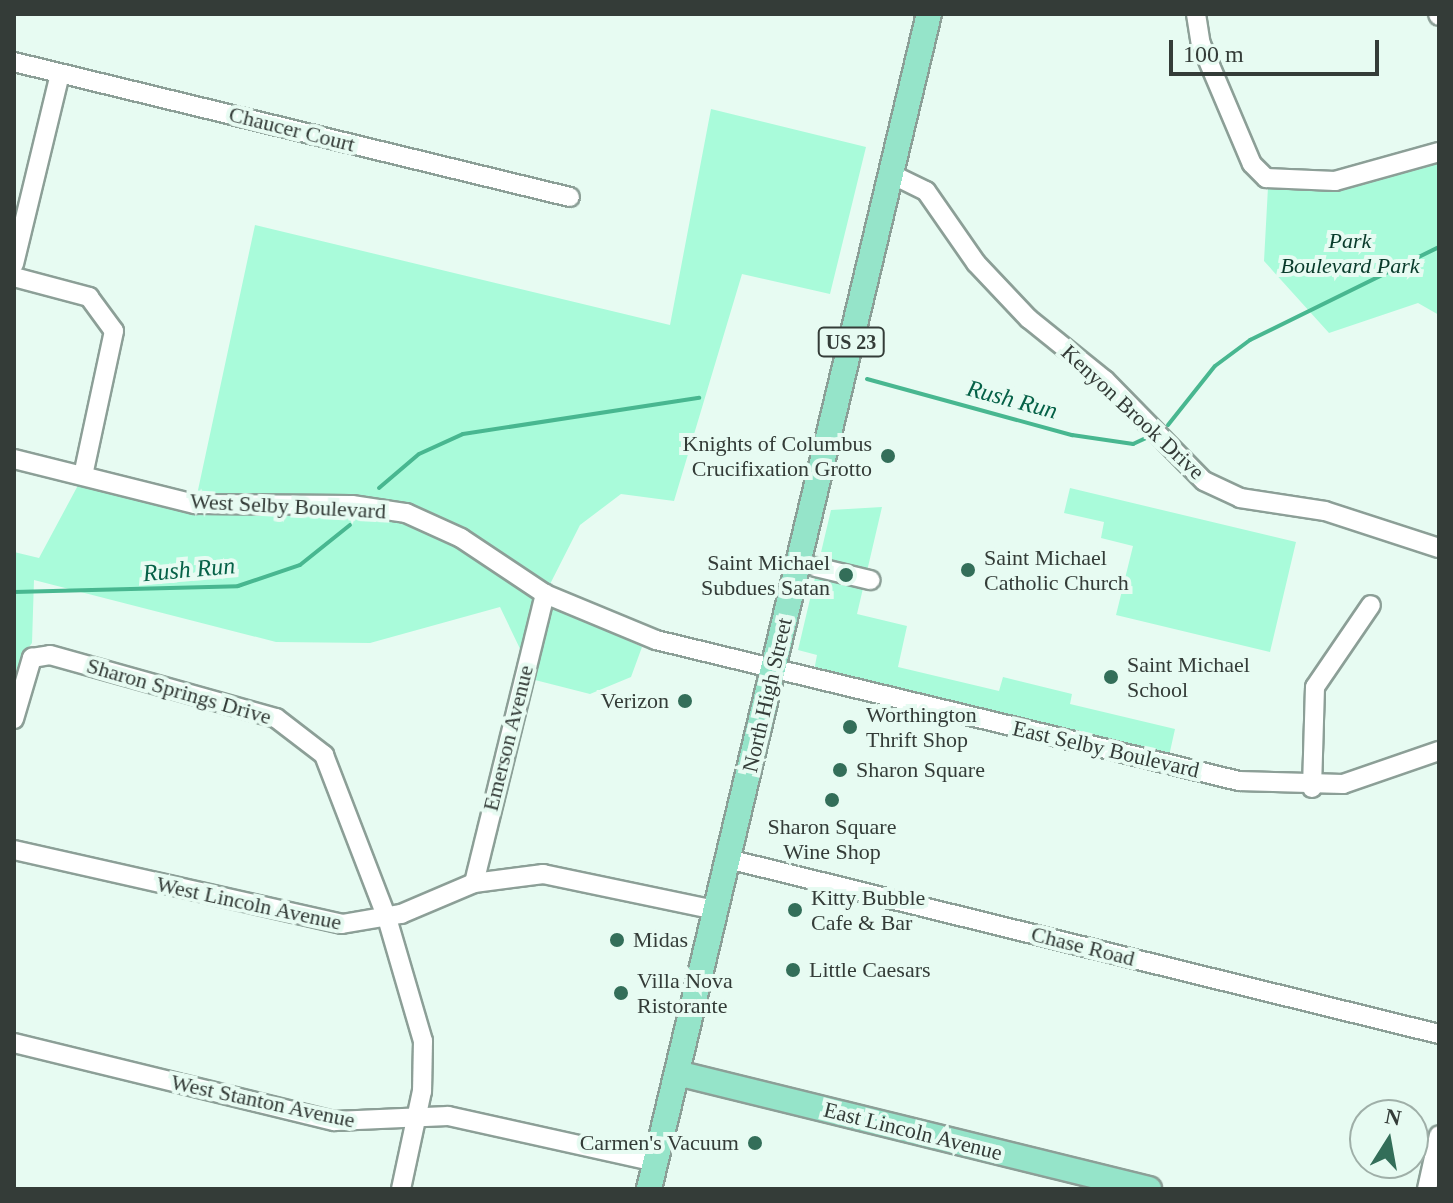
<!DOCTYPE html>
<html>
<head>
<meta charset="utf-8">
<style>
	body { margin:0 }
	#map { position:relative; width:1453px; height:1203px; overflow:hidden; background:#e7fbf2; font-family:Georgia,serif }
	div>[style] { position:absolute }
	.green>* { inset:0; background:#a9fbda }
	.stream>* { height:4px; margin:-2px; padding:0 2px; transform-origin:2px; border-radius:2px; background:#48b790 }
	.roads { filter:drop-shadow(2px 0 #8c9f97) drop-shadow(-2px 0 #8c9f97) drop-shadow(0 2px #8c9f97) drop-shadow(0 -2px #8c9f97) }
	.minor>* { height:18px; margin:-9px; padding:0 9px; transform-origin:9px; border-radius:9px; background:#fff }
	.major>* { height:24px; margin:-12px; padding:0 12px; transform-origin:12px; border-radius:12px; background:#95e4c9 }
	.dots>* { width:22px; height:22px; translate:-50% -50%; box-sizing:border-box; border:4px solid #e7fbf2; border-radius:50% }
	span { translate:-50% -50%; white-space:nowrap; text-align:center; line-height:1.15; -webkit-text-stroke:8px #e7fbf2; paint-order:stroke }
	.shield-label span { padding:2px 6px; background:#e7fbf2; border:2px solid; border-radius:6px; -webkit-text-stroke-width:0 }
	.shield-label { font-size:20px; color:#343c38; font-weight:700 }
	.street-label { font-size:22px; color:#343c38 }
	.park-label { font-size:22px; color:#093b2b; font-style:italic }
	.poi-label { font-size:22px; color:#343c38 }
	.right { translate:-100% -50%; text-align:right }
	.left { translate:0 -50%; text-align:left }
	.water-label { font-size:24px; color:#056147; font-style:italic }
	.frame { position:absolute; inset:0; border:16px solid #343c38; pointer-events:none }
	.north { position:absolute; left:1349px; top:1099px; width:80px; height:80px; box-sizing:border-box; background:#e7fbf2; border:2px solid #9fafa8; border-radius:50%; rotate:11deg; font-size:22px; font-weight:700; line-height:32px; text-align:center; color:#343c38 }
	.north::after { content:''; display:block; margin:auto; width:28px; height:36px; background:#336e59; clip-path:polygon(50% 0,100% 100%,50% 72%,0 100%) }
	.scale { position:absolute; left:1169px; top:40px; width:210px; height:36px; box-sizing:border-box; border:4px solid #343c38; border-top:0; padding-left:10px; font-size:24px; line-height:28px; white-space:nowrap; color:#343c38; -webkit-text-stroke:6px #e7fbf2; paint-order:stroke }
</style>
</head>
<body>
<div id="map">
	<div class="green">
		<div style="clip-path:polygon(711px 109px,866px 147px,830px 294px,742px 274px,674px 501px,621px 494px,580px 525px,545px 594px,536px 598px,642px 647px,631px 677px,590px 694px,535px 680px,500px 607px,370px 643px,276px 642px,34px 580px,32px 643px,22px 656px,14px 697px,14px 552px,39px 558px,83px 476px,195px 504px,255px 225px,670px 325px)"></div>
		<div style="clip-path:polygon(1439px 159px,1439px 315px,1418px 303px,1329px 333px,1264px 261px,1268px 187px,1315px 189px)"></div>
		<div style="clip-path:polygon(1070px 488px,1296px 542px,1270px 652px,1116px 615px,1133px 546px,1101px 538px,1104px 522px,1064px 513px)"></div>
		<div style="clip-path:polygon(882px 507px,857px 614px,907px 626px,898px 667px,999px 691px,1003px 677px,1072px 694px,1070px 704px,1175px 729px,1169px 756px,814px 671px,817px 655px,798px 650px,831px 510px)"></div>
	</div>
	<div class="stream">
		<div style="left:867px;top:379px;width:213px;rotate:15.3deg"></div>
		<div style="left:1072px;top:435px;width:62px;rotate:8.4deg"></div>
		<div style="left:1133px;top:444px;width:17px;rotate:-25deg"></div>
		<div style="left:1168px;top:425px;width:75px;rotate:-51.5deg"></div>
		<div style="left:1215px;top:366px;width:44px;rotate:-36.6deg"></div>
		<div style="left:1250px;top:340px;width:211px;rotate:-26.2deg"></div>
		<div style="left:379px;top:488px;width:52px;rotate:-40.4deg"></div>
		<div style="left:419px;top:454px;width:48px;rotate:-24.4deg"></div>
		<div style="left:463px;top:434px;width:239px;rotate:-8.7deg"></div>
		<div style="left:14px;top:592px;width:224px;rotate:-1.5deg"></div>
		<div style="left:238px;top:586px;width:65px;rotate:-18.7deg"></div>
		<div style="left:300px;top:565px;width:64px;rotate:-38.7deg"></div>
	</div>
	<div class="roads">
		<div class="minor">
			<div style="left:1196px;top:14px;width:30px;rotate:81deg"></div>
			<div style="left:1201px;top:44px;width:130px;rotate:67deg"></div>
			<div style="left:1252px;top:164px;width:20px;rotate:45deg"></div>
			<div style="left:1266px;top:178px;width:69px;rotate:2.5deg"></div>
			<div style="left:1335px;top:181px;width:108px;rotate:-15.6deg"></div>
			<div style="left:1438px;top:14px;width:2px;rotate:63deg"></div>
			<div style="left:14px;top:62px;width:572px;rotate:13.65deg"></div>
			<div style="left:891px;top:174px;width:39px;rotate:26deg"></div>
			<div style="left:926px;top:191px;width:88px;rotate:55.2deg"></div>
			<div style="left:976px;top:263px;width:77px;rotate:46.6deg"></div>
			<div style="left:1029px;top:319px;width:97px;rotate:38.8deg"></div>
			<div style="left:1105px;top:380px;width:141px;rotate:45.6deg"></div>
			<div style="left:1204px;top:481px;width:40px;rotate:25deg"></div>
			<div style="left:1240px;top:498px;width:86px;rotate:8.7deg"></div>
			<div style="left:1325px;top:511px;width:120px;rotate:18deg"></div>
			<div style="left:14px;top:264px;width:195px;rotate:-76.4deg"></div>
			<div style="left:14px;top:277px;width:78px;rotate:14.9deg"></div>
			<div style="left:89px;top:297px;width:42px;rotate:53.7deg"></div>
			<div style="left:114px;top:331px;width:148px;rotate:102.1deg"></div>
			<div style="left:14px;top:459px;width:187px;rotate:14deg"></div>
			<div style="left:195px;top:504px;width:157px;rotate:0.4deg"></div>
			<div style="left:352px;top:505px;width:55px;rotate:8.4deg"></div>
			<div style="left:406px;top:513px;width:60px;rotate:24.4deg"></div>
			<div style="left:461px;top:538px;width:101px;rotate:33.7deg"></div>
			<div style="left:545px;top:594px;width:120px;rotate:22.5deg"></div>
			<div style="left:656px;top:640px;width:600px;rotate:13.6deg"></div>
			<div style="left:1239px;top:781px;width:104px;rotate:1.7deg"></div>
			<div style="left:1343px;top:784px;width:102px;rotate:-19deg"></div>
			<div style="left:816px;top:567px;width:56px;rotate:13.5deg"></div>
			<div style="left:14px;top:719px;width:64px;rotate:-73.6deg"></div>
			<div style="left:32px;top:658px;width:18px;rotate:-9deg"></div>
			<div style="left:50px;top:655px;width:235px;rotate:15.6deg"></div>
			<div style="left:276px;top:718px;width:61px;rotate:37.6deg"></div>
			<div style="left:324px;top:755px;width:175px;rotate:68.9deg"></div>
			<div style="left:387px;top:918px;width:128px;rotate:73.7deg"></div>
			<div style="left:423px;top:1041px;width:50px;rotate:91.1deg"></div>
			<div style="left:422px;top:1091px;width:100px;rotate:102.1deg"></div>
			<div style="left:1312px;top:788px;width:101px;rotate:-88.3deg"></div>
			<div style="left:1315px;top:687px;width:99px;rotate:-55.7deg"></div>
			<div style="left:14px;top:850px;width:336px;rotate:12.7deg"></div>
			<div style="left:342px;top:924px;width:60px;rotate:-9.6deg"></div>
			<div style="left:401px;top:914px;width:79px;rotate:-23deg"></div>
			<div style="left:474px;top:883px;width:70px;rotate:-7.4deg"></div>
			<div style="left:543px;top:874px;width:176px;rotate:11.8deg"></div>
			<div style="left:728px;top:859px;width:732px;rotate:13.83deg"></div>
			<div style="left:474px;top:883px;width:298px;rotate:-76.2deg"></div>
			<div style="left:14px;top:1043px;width:330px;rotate:13.7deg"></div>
			<div style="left:335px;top:1121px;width:113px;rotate:-2.5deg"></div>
			<div style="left:448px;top:1116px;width:213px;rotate:12.5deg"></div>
			<div style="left:1427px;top:1189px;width:55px;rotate:-77.5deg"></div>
		</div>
		<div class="major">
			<div style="left:677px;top:1073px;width:486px;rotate:13.8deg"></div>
			<div style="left:649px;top:1189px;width:1208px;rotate:-76.6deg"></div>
		</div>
	</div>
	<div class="dots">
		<div style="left:888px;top:456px;background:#336e59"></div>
		<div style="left:968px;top:570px;background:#336e59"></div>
		<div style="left:846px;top:575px;background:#336e59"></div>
		<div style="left:1111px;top:677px;background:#336e59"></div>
		<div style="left:685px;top:701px;background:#336e59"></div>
		<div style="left:850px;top:727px;background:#336e59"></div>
		<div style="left:840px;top:770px;background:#336e59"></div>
		<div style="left:832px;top:800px;background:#336e59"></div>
		<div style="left:795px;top:910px;background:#336e59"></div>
		<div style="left:617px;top:940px;background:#336e59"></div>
		<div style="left:793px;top:970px;background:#336e59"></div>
		<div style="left:621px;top:993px;background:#336e59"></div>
		<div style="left:755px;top:1143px;background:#336e59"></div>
	</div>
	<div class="shield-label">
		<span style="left:851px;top:342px">US 23</span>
	</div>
	<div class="street-label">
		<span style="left:292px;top:129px;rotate:14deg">Chaucer Court</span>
		<span style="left:1133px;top:412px;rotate:43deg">Kenyon Brook Drive</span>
		<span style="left:288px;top:506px;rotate:3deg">West Selby Boulevard</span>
		<span style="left:179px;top:691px;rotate:16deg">Sharon Springs Drive</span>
		<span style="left:767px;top:695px;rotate:-77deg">North High Street</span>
		<span style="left:508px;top:738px;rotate:-76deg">Emerson Avenue</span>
		<span style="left:1106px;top:749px;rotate:13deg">East Selby Boulevard</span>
		<span style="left:249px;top:903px;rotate:12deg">West Lincoln Avenue</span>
		<span style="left:1083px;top:946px;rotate:14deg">Chase Road</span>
		<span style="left:263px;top:1101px;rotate:12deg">West Stanton Avenue</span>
		<span style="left:913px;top:1131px;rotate:14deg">East Lincoln Avenue</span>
	</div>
	<div class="park-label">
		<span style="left:1350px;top:253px">Park<br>Boulevard Park</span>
	</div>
	<div class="poi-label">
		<span class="right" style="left:872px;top:456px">Knights of Columbus<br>Crucifixation Grotto</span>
		<span class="left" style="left:984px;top:570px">Saint Michael<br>Catholic Church</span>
		<span class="right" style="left:830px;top:575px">Saint Michael<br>Subdues Satan</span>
		<span class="left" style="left:1127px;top:677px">Saint Michael<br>School</span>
		<span class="right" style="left:669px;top:701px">Verizon</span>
		<span class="left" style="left:866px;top:727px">Worthington<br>Thrift Shop</span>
		<span class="left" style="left:856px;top:770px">Sharon Square</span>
		<span style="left:832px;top:839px">Sharon Square<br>Wine Shop</span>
		<span class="left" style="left:811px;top:910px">Kitty Bubble<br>Cafe &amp; Bar</span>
		<span class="left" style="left:633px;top:940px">Midas</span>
		<span class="left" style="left:809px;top:970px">Little Caesars</span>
		<span class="left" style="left:637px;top:993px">Villa Nova<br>Ristorante</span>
		<span class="right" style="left:739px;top:1143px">Carmen's Vacuum</span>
	</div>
	<div class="water-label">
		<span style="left:1012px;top:400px;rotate:15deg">Rush Run</span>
		<span style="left:189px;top:570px;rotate:-5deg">Rush Run</span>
	</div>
	<div class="frame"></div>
	<div class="north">N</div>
	<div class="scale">100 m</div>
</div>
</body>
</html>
